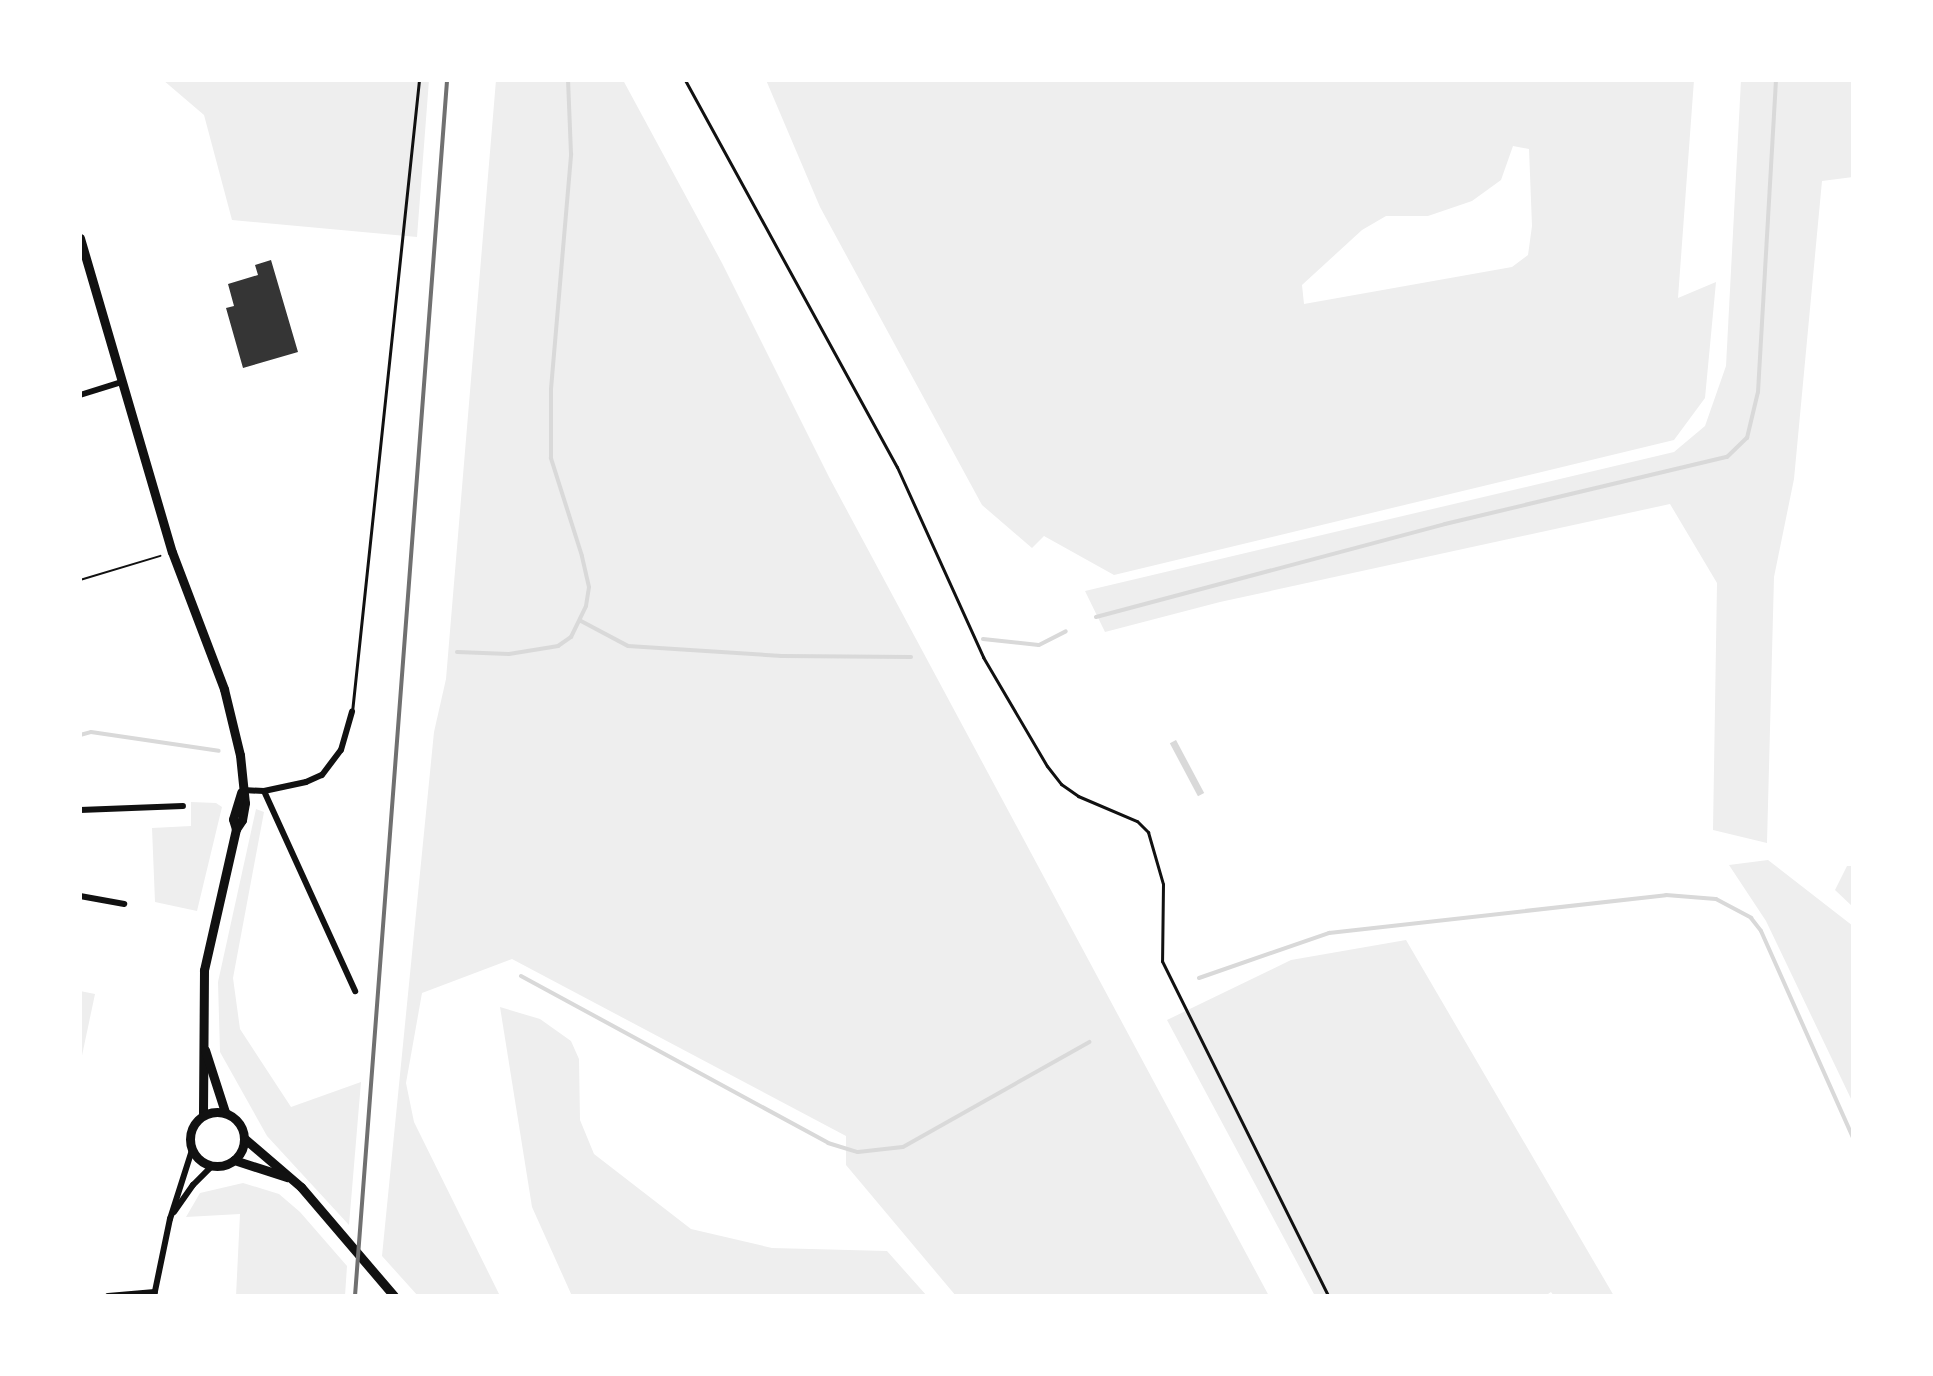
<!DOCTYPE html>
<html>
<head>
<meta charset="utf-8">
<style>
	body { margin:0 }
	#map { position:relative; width:1933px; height:1376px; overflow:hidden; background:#fff; font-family:"Archivo Narrow",sans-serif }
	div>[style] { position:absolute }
	.green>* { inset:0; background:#eee }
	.water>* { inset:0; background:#d9d9d9; transform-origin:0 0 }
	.stream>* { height:4px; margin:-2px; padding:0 2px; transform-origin:2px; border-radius:2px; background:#d9d9d9 }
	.building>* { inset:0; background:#353535 }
	.path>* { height:2px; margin:-1px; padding:0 1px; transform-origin:1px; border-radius:1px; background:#111 }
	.service>* { height:3px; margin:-1.5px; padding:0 1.5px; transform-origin:1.5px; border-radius:1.5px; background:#111 }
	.minor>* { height:6px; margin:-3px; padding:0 3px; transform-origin:3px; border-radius:3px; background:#111 }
	.secondary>* { height:9px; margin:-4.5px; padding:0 4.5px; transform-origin:4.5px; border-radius:4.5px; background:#111 }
	.secondary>.ring { margin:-4.5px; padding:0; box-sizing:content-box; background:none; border:9px solid #111; border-radius:50% }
	.rail>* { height:4px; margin:-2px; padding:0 2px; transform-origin:2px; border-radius:2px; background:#707070 }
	span { translate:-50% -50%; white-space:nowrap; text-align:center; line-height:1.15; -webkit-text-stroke:6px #fff; paint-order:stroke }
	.frame { position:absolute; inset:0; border:82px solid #fff; pointer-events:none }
</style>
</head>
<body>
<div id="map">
	<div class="green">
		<div style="clip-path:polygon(163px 80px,429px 80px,417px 237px,232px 220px,204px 115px)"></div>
		<div style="clip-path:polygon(496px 80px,623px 80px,722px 263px,829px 477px,1269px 1296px,956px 1296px,846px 1165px,846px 1136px,512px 959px,422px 993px,406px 1083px,414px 1122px,500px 1296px,418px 1296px,382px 1256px,434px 732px,446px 679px)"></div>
		<div style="clip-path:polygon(evenodd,766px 80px,1694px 80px,1678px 298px,1716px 282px,1705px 398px,1674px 440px,1114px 575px,1044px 536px,1032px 548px,982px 505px,820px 207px,766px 80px,1513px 146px,1529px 149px,1532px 226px,1528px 255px,1512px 267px,1304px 304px,1302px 285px,1362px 230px,1386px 216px,1428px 216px,1472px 201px,1501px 180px,1513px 146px)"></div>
		<div style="clip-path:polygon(1741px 80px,1853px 80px,1853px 177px,1822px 181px,1794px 479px,1774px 577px,1767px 843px,1713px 830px,1717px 583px,1670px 504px,1220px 602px,1105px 632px,1085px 591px,1674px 452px,1705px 426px,1726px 366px)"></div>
		<div style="clip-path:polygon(191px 802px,216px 803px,222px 807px,197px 911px,155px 902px,152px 828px,191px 826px)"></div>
		<div style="clip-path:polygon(256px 809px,264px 812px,233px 978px,240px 1029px,291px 1107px,361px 1082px,349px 1225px,267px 1136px,220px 1052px,218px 982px)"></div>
		<div style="clip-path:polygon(1768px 860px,1853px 926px,1853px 1103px,1766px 921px,1729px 865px)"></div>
		<div style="clip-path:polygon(1847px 866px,1853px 866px,1853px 907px,1835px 890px)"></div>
		<div style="clip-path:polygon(1406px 940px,1614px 1296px,1554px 1296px,1551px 1292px,1545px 1296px,1315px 1296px,1167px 1020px,1291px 960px)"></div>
		<div style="clip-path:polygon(80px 991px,95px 994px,80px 1065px)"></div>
		<div style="clip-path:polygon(500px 1007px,540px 1019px,571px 1041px,579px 1059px,580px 1120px,594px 1154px,691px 1229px,772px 1248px,887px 1251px,927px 1296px,572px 1296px,532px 1207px)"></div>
		<div style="clip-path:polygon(243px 1183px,279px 1194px,300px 1212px,347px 1266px,345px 1296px,236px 1296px,240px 1214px,186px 1217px,200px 1193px)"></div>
	</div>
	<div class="water">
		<div style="left:1176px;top:740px;width:60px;height:7px;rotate:62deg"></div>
	</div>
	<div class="stream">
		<div style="left:1096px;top:617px;width:361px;rotate:-14.9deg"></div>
		<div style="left:1445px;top:524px;width:290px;rotate:-13.4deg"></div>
		<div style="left:1727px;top:457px;width:28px;rotate:-44deg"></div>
		<div style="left:1747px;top:438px;width:47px;rotate:-76.6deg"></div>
		<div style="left:1758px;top:392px;width:313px;rotate:-86.7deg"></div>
		<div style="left:581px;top:621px;width:53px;rotate:28deg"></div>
		<div style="left:628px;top:646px;width:154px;rotate:3.7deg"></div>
		<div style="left:782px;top:656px;width:129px;rotate:0.4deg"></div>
		<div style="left:983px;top:639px;width:56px;rotate:6.1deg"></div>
		<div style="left:1039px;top:645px;width:30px;rotate:-27deg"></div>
		<div style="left:457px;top:652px;width:52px;rotate:2.2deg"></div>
		<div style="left:509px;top:654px;width:50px;rotate:-9.3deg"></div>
		<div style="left:558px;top:646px;width:16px;rotate:-35deg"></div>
		<div style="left:571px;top:637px;width:34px;rotate:-64deg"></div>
		<div style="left:586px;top:606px;width:19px;rotate:-81deg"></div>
		<div style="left:589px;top:587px;width:32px;rotate:-103deg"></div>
		<div style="left:582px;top:556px;width:103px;rotate:-107.6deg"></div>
		<div style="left:551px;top:458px;width:69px;rotate:-90deg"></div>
		<div style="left:551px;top:389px;width:236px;rotate:-85.1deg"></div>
		<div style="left:571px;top:154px;width:74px;rotate:-92.3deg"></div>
		<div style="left:80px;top:735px;width:11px;rotate:-15deg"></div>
		<div style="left:91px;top:732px;width:129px;rotate:8.4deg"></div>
		<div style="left:521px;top:976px;width:349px;rotate:28.5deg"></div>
		<div style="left:828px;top:1143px;width:31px;rotate:17deg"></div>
		<div style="left:858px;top:1152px;width:45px;rotate:-6.3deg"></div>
		<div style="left:903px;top:1147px;width:214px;rotate:-29.4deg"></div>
		<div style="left:1199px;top:978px;width:138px;rotate:-19.1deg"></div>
		<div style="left:1329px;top:933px;width:339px;rotate:-6.4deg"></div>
		<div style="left:1666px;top:895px;width:50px;rotate:4.6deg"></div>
		<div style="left:1716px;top:899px;width:40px;rotate:28deg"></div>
		<div style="left:1751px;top:918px;width:16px;rotate:52deg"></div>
		<div style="left:1761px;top:931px;width:227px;rotate:66deg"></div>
	</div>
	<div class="building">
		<div style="clip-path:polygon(271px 260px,298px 352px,243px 368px,226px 308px,234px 306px,228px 284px,258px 275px,255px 265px)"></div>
	</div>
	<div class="path">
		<div style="left:80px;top:580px;width:84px;rotate:-16.7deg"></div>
	</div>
	<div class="service">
		<div style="left:685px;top:80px;width:441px;rotate:61.3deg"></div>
		<div style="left:897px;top:467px;width:209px;rotate:65.6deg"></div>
		<div style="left:983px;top:657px;width:126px;rotate:59.6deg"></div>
		<div style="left:1047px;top:766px;width:23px;rotate:52deg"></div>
		<div style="left:1061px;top:784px;width:21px;rotate:35deg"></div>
		<div style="left:1078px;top:796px;width:64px;rotate:23deg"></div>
		<div style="left:1137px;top:821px;width:16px;rotate:45deg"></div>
		<div style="left:1148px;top:832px;width:54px;rotate:73.9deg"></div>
		<div style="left:1163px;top:884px;width:77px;rotate:90.7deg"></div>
		<div style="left:1162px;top:961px;width:374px;rotate:63.6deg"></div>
		<div style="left:352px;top:712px;width:636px;rotate:-83.95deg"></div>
	</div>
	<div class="minor">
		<div style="left:80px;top:395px;width:44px;rotate:-17.2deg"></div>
		<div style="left:243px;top:790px;width:21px;rotate:3deg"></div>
		<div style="left:264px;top:791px;width:43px;rotate:-12.1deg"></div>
		<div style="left:306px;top:782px;width:17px;rotate:-24deg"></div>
		<div style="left:322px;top:775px;width:31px;rotate:-53deg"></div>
		<div style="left:341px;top:750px;width:40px;rotate:-74deg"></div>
		<div style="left:264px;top:791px;width:220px;rotate:65.5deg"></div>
		<div style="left:80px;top:810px;width:103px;rotate:-2.2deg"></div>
		<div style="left:80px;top:896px;width:45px;rotate:10.3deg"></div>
		<div style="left:174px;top:1212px;width:33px;rotate:-55deg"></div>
		<div style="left:193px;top:1185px;width:27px;rotate:-45deg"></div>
		<div style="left:108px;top:1296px;width:47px;rotate:-4.9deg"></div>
		<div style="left:154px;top:1296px;width:79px;rotate:-78.3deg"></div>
		<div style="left:170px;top:1219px;width:72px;rotate:-72.3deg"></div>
	</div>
	<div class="secondary">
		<div style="left:80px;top:238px;width:327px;rotate:73.7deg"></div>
		<div style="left:172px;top:552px;width:147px;rotate:69.2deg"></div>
		<div style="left:224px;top:689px;width:68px;rotate:76.4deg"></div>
		<div style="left:240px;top:755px;width:48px;rotate:84.1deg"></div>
		<div style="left:245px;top:803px;width:17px;rotate:100deg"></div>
		<div style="left:242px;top:820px;width:11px;rotate:124deg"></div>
		<div style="left:236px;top:829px;width:145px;rotate:102.8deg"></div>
		<div style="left:204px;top:970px;width:145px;rotate:90.4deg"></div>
		<div style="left:236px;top:829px;width:10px;rotate:-107deg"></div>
		<div style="left:233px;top:819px;width:28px;rotate:-73deg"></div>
		<div style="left:205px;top:1050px;width:65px;rotate:72.1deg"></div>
		<div class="ring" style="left:190px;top:1112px;width:45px;height:45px"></div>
		<div style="left:245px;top:1139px;width:74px;rotate:40.6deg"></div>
		<div style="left:301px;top:1187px;width:143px;rotate:49.5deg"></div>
		<div style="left:234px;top:1160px;width:56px;rotate:17.8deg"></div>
	</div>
	<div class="rail">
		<div style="left:355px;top:1296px;width:1219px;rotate:-85.67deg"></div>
	</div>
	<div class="frame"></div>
</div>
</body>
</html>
